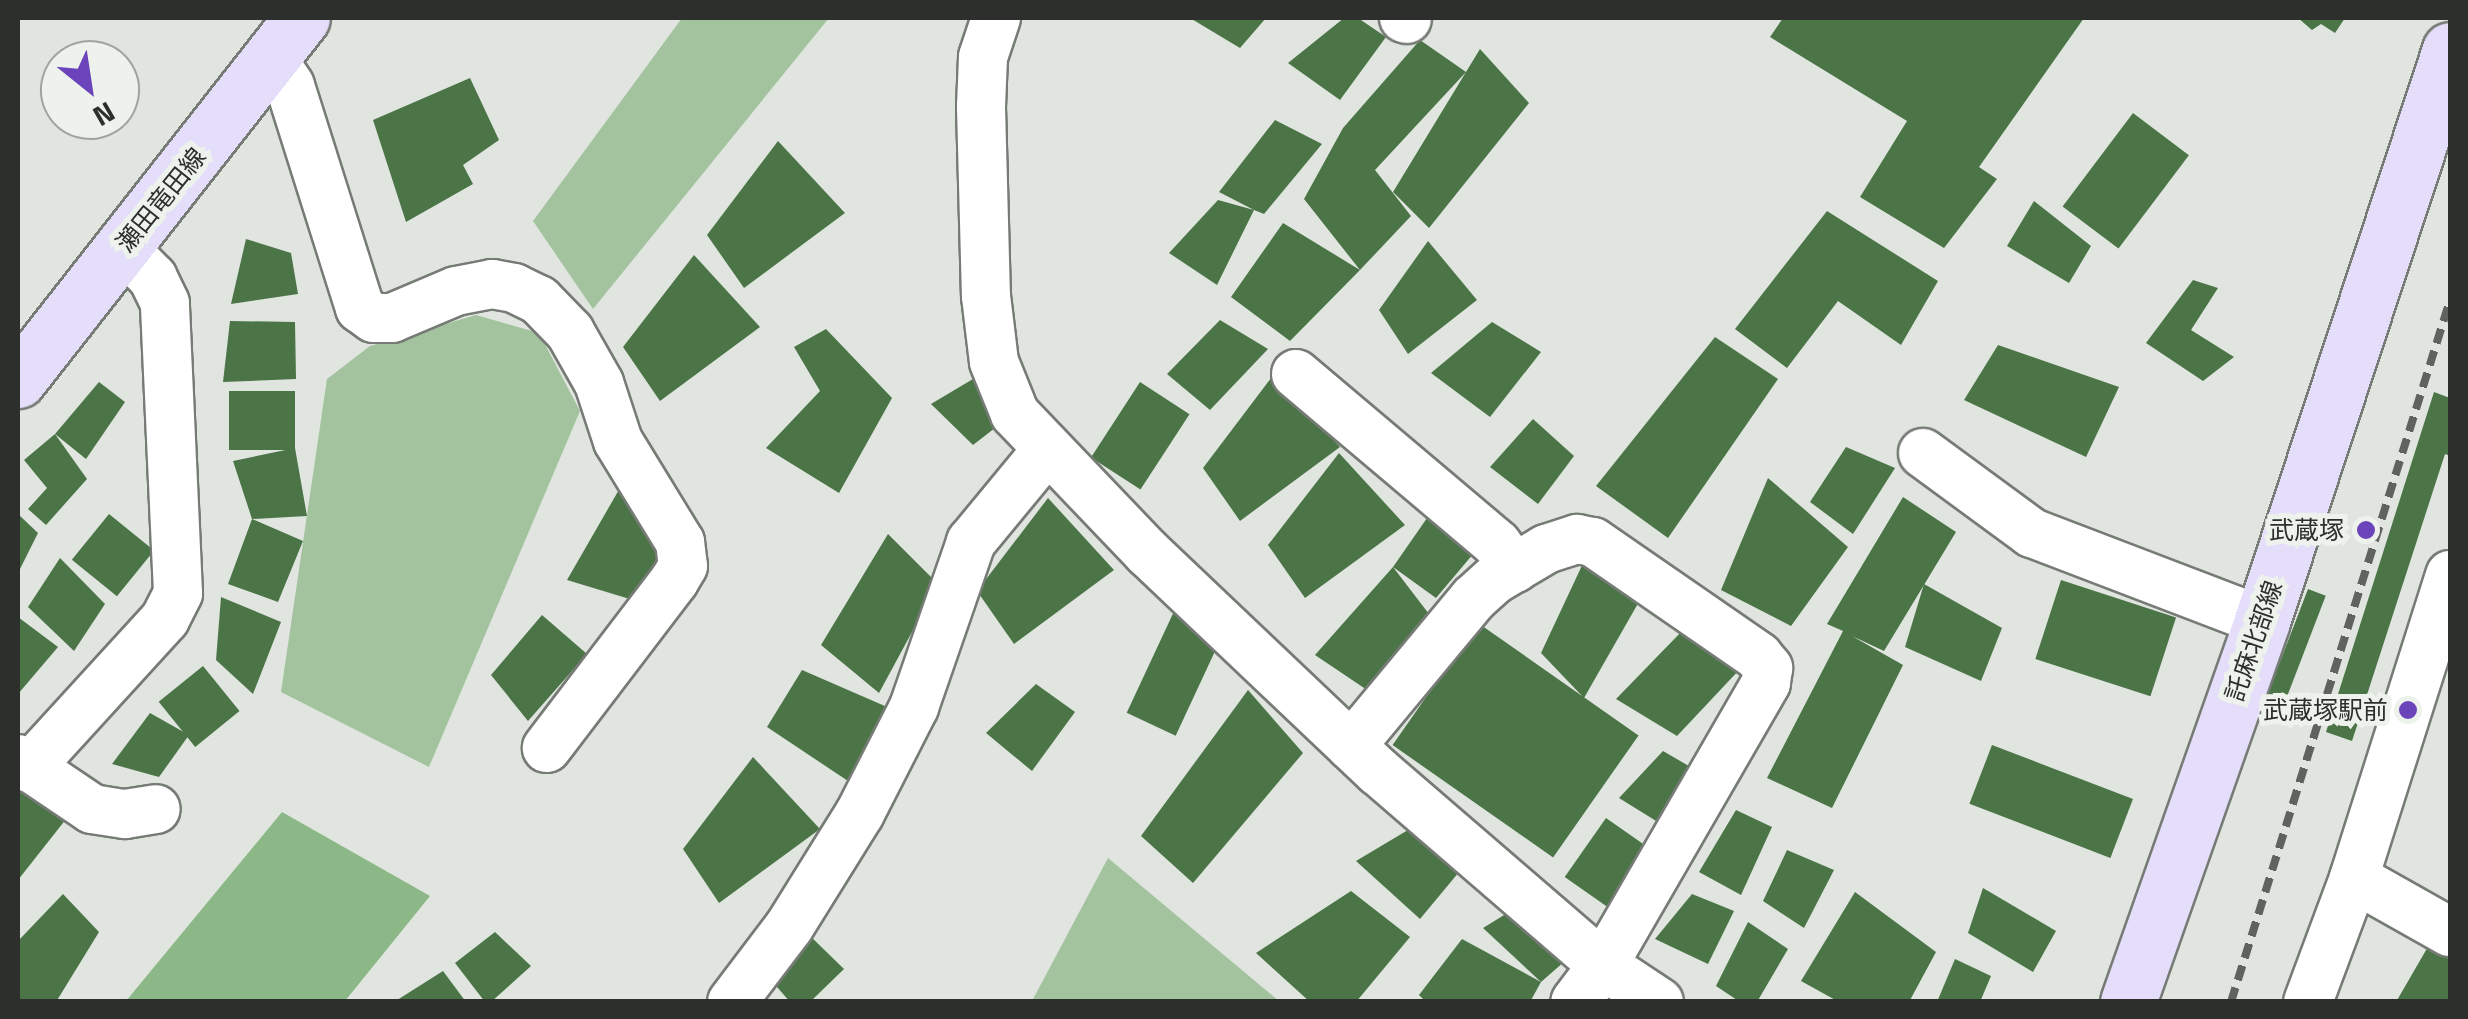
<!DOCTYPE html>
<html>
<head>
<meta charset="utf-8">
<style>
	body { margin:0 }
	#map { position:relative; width:2468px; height:1019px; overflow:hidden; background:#e0e5df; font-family:"Titillium Web","Noto Sans JP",sans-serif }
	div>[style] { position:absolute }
	.green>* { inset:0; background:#a3c39f }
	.forest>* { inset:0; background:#8bb886 }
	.building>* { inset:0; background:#4b7547; transform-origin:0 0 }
	.roads { filter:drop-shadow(2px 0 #767b75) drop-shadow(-2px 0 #767b75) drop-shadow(0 2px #767b75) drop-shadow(0 -2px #767b75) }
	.minor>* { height:48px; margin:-24px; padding:0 24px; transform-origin:24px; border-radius:24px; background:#fff }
	.major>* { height:55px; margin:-27.5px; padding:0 27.5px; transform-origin:27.5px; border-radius:27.5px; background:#e4defb }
	.rail>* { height:8px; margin-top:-4px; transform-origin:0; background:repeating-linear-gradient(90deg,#5f625f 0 15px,transparent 0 23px) }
	.dots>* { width:28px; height:28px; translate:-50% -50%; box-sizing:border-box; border:5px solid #edf2ec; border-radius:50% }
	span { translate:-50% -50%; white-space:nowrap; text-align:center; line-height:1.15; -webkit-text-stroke:10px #edf2ec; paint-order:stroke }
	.street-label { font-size:25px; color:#2d2f2d }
	.poi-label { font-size:25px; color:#2d2f2d }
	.right { translate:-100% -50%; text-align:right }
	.frame { position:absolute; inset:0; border:20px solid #2d2f2d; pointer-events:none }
	.north { position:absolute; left:40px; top:40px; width:100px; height:100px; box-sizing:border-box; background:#edf2ec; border:2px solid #a0a4a0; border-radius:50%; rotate:150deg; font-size:28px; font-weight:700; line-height:40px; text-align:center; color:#2d2f2d }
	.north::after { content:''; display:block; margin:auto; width:35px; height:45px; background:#6b43bb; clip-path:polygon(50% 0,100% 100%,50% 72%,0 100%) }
</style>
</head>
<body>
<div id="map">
	<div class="green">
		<div style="clip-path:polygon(682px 18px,829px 18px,593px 309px,533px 221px)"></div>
		<div style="clip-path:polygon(476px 315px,539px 333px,580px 411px,429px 767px,281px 692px,327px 379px,370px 346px)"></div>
		<div style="clip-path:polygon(1108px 858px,1279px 1001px,1032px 1001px)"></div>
	</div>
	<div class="forest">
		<div style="clip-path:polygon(282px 812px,430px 896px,345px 1001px,126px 1001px)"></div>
	</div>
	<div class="building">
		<div style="clip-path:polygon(1190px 18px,1266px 18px,1240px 48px)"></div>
		<div style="clip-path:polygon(1344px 18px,1358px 18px,1386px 37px,1340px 100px,1288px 63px)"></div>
		<div style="clip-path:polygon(1783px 18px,2084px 18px,1979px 167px,1997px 179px,1944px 248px,1860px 197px,1907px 121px,1770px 37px)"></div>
		<div style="clip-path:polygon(2298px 18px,2345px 18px,2335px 33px,2321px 24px,2312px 30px)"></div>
		<div style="clip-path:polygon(1420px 40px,1466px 72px,1480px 49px,1529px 103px,1429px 228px,1393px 192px,1466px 72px,1375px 170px,1411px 216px,1360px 270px,1290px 341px,1231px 297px,1283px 223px,1360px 270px,1304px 199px,1343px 128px)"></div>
		<div style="clip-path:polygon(470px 78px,499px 140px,463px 165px,473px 184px,406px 222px,373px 120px)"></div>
		<div style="left:2133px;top:113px;width:70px;height:117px;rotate:37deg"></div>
		<div style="clip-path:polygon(1275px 120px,1322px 144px,1264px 214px,1254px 210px,1217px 285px,1169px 253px,1218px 200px,1254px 210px,1219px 192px)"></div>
		<div style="clip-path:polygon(778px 141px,845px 213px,744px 288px,707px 235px)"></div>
		<div style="clip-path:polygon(2034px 201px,2091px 246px,2069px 283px,2007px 246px)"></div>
		<div style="clip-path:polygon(1827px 211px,1938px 281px,1901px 345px,1838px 301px,1787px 368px,1735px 329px)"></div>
		<div style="clip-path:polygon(246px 239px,291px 253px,298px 294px,231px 304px)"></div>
		<div style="clip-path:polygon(1428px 241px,1477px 300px,1408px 354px,1379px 310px)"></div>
		<div style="clip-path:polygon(694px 255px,760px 327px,660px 401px,623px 347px)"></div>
		<div style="clip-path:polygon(2193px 280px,2218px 288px,2191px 330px,2234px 357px,2203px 381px,2146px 343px)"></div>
		<div style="clip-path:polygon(1220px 320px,1268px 349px,1210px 410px,1167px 374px)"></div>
		<div style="clip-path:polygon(230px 321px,295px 322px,296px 379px,223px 382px)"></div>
		<div style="clip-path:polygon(1492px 322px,1541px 352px,1490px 417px,1431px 373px)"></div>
		<div style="clip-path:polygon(826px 329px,892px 398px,839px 493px,766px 448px,820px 391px,794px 347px)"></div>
		<div style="clip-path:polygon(1715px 337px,1778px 379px,1668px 538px,1596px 486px)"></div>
		<div style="clip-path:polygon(1998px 345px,2119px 387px,2086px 457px,1964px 400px)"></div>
		<div style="clip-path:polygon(1274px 374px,1340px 447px,1240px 521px,1203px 468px)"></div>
		<div style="clip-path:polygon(978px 376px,1004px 421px,973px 445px,931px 404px)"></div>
		<div style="clip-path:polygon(99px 382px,125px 402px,86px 459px,55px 434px)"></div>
		<div style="left:1140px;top:382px;width:59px;height:90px;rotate:33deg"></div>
		<div style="left:229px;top:391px;width:66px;height:59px"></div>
		<div style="clip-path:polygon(2434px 392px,2450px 398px,2450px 456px,2445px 454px,2352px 741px,2326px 732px)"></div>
		<div style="clip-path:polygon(1533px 419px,1574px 456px,1538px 504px,1490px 467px)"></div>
		<div style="clip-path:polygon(55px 434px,87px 479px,46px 525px,28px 509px,47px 488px,24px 460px)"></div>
		<div style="clip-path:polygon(1846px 447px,1895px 468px,1853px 534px,1810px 502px)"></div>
		<div style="clip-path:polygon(295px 448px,307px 516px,252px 519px,303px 541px,278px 602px,228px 584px,252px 519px,233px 461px)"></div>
		<div style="clip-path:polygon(1339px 453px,1405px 525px,1305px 598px,1268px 545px)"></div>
		<div style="clip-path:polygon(1768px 478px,1848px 547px,1791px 626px,1721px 590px)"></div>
		<div style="clip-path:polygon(624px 481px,666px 560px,633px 600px,567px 580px)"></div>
		<div style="clip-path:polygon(1903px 497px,1956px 532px,1884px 651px,1852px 636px,1903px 665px,1832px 808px,1767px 778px,1843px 631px,1827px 624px)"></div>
		<div style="clip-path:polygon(1048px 498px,1114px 570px,1014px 644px,977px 591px)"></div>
		<div style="clip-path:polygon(1434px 508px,1479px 547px,1436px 598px,1393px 567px,1429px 614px,1373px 694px,1315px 655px,1393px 567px)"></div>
		<div style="clip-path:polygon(18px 514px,38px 533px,18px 573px)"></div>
		<div style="left:109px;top:514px;width:58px;height:59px;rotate:39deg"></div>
		<div style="clip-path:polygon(888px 534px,938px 584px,879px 693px,821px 645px)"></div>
		<div style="clip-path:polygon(1593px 542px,1640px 600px,1584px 698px,1541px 653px)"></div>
		<div style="clip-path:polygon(60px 558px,105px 604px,74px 651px,28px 607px)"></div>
		<div style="left:2061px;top:580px;width:121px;height:83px;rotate:18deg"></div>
		<div style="clip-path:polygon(1924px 584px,2002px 628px,1981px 681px,1905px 647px)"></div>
		<div style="left:2308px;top:589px;width:19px;height:131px;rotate:21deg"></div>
		<div style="clip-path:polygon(221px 597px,281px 622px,253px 694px,216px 660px)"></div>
		<div style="left:1177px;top:605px;width:54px;height:119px;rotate:25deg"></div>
		<div style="clip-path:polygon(542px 615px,587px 654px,528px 721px,491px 675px)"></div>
		<div style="clip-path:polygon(18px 617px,58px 647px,18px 694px)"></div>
		<div style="left:1478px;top:623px;width:196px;height:149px;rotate:35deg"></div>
		<div style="clip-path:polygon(1685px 628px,1741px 668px,1677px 736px,1616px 699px)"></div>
		<div style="left:203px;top:666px;width:58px;height:57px;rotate:51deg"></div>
		<div style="clip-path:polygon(802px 670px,894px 710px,854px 785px,767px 727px)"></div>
		<div style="clip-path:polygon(1036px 684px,1075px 712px,1032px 771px,986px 733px)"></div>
		<div style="clip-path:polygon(1248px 690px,1303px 753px,1193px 883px,1141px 836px)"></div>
		<div style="clip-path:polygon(150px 713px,189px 735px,159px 777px,112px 764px)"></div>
		<div style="left:1992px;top:745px;width:151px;height:63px;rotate:21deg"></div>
		<div style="clip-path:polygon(1663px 751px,1694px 769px,1661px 824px,1619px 798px)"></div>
		<div style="clip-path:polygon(753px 757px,820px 829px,719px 903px,683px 849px)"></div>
		<div style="clip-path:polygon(18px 782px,74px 809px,18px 880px)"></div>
		<div style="clip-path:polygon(1736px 810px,1772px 827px,1741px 895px,1699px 872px)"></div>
		<div style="left:1606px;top:818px;width:55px;height:72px;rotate:35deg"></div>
		<div style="clip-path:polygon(1413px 827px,1474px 854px,1420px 919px,1356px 861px)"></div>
		<div style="clip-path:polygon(1787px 850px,1834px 870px,1804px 928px,1763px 901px)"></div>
		<div style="clip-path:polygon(1983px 888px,2056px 931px,2033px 972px,1968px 933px)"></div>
		<div style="clip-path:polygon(1351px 891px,1410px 937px,1356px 1002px,1310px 1002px,1256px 953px)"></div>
		<div style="clip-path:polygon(1855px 892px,1936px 952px,1909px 1002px,1839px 1002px,1801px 981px)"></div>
		<div style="clip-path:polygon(63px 894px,99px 932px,56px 1002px,20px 1002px,18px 941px)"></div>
		<div style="clip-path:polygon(1692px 894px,1734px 911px,1708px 964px,1655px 939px)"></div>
		<div style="clip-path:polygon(1527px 901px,1581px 947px,1541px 982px,1483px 928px)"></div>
		<div style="clip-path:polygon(1748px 922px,1788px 949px,1757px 1002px,1740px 1002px,1716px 986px)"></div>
		<div style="clip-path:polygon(495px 932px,531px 966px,491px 1002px,485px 1002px,455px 963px)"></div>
		<div style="clip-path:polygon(806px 932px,844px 969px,810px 1002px,790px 1002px,765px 973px)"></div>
		<div style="clip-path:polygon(1462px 939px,1541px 982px,1530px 1002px,1426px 1002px,1419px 995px)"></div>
		<div style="clip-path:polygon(2429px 945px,2450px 960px,2450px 1002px,2396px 1002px)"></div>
		<div style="clip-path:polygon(1955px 959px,1991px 976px,1980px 1002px,1937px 1002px)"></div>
		<div style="clip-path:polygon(443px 971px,466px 1002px,394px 1002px)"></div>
	</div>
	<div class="roads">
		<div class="minor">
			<div style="left:996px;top:18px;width:41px;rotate:108.4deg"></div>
			<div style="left:983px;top:57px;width:50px;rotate:92.3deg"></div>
			<div style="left:981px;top:107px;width:189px;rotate:88.5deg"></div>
			<div style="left:986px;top:296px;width:66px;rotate:83.1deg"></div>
			<div style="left:994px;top:362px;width:56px;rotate:68deg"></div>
			<div style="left:1015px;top:414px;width:192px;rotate:46.3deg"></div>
			<div style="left:1148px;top:553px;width:317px;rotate:43.5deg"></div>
			<div style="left:1378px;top:771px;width:297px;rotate:40.8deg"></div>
			<div style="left:1603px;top:965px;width:67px;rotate:33.5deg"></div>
			<div style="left:1404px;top:18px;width:3px;rotate:18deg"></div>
			<div style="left:272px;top:59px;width:32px;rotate:56deg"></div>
			<div style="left:290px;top:86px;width:233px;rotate:72.5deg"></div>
			<div style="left:360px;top:308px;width:17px;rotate:36deg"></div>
			<div style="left:374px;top:318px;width:18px"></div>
			<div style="left:392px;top:318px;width:69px;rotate:-22.9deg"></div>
			<div style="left:456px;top:291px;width:37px;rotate:-11deg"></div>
			<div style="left:492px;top:284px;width:22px;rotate:10deg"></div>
			<div style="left:514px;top:288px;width:28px;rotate:26deg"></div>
			<div style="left:539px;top:300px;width:45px;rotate:45.9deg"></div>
			<div style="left:570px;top:332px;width:59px;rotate:60.4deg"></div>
			<div style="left:599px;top:383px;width:61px;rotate:71.9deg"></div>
			<div style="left:618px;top:441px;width:119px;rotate:58.5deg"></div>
			<div style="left:680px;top:542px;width:24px;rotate:83deg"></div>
			<div style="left:683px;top:566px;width:17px;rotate:121deg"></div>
			<div style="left:674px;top:581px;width:210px;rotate:127.3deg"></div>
			<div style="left:1296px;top:374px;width:263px;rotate:40.2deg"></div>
			<div style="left:1497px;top:544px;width:30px;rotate:53deg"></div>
			<div style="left:1923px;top:453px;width:135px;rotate:36.3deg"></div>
			<div style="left:2032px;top:533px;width:246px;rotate:20.9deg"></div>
			<div style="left:1351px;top:746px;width:192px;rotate:-50.3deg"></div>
			<div style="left:1474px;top:598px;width:27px;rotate:-42deg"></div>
			<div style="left:1494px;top:580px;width:61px;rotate:-30.8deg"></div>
			<div style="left:1546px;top:549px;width:33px;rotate:-18deg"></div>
			<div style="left:1577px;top:539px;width:16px;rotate:11deg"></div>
			<div style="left:1593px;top:542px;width:201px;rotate:34.6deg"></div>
			<div style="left:1758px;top:656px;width:16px;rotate:50deg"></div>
			<div style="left:1768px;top:668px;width:15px;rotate:98deg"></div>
			<div style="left:1766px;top:683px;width:326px;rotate:120deg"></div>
			<div style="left:1603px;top:965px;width:46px;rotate:127.1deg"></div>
			<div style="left:18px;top:759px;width:89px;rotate:34deg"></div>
			<div style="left:92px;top:809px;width:33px;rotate:9deg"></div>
			<div style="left:125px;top:814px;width:31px;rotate:-9deg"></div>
			<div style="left:29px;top:768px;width:202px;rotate:-47.6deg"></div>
			<div style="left:165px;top:619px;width:29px;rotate:-63deg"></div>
			<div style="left:178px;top:593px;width:290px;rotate:-92.6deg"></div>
			<div style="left:165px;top:303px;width:28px;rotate:-116deg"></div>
			<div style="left:153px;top:278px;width:42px;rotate:-135deg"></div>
			<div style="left:2354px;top:878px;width:110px;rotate:29.4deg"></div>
			<div style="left:732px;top:1002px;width:94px;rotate:-52.8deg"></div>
			<div style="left:789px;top:927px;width:134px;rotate:-58.1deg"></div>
			<div style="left:860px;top:813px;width:119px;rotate:-63deg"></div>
			<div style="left:914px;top:707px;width:175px;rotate:-70.9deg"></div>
			<div style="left:971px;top:542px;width:118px;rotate:-50.5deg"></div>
			<div style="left:2308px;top:1002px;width:132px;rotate:-69.6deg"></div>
			<div style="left:2354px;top:878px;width:318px;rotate:-72.4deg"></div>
		</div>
		<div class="major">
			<div style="left:18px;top:380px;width:460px;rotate:-51.9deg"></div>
			<div style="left:2128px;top:1002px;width:404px;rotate:-70.6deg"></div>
			<div style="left:2262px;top:621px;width:601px;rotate:-71.78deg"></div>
		</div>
	</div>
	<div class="rail">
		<div style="left:2231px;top:1002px;width:735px;rotate:-72.67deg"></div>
	</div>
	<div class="dots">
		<div style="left:2366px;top:530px;background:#6b43bb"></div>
		<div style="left:2408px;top:710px;background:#6b43bb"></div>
	</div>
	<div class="street-label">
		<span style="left:161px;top:200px;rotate:-51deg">瀬田竜田線</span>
		<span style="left:2254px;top:641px;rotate:-71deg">託麻北部線</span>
	</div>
	<div class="poi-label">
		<span class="right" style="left:2344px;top:530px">武蔵塚</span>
		<span class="right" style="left:2388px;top:710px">武蔵塚駅前</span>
	</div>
	<div class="frame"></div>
	<div class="north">N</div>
</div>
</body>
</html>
